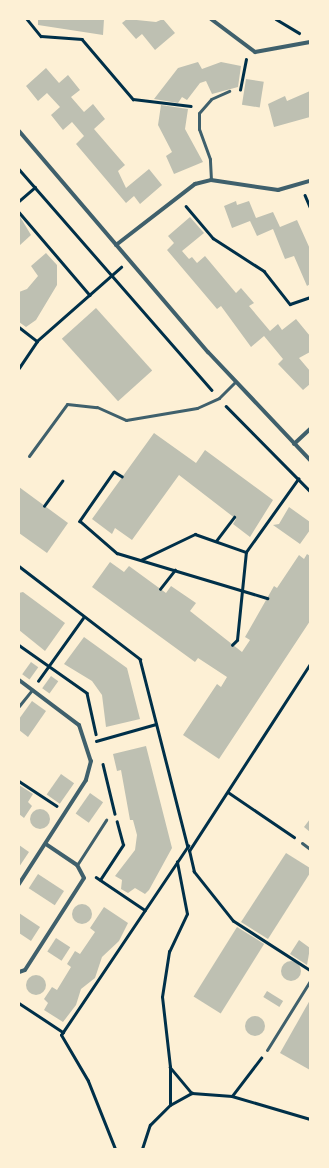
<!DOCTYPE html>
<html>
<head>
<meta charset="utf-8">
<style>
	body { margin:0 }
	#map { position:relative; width:329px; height:1168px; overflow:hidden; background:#fdf0d5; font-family:"Public Sans",sans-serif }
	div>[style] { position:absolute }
	.building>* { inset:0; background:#bec0b2; transform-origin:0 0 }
	.round { border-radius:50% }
	.path>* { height:2.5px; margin:-1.25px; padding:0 1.25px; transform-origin:1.25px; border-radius:1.25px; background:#003049 }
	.service>* { height:3px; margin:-1.5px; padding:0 1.5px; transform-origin:1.5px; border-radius:1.5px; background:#3f606c }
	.minor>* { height:4px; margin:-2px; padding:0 2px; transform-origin:2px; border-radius:2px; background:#3f606c }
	span { translate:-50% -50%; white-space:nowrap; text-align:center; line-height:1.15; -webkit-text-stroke:3.5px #fdf0d5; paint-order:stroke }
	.frame { position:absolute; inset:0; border:20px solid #fdf0d5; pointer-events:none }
</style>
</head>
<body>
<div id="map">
	<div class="building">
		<div style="clip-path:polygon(38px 19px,104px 19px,103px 35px,38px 25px)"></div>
		<div style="clip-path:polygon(127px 19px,156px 22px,163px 19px,175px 33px,155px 50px,142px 34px,136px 39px,122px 23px)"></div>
		<div style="clip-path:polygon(198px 62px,202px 69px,221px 62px,241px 66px,238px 87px,212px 94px,206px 81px,200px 83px,187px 100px,182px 97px,178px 103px,154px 99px,178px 68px)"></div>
		<div style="clip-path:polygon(46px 68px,59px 83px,68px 75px,80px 90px,71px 97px,84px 112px,93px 104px,105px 119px,94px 129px,125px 165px,118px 171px,126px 188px,149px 169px,162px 185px,140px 204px,134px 196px,126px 203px,76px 144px,84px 136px,72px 122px,63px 130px,51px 115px,60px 107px,47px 93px,38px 101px,26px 86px)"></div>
		<div style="left:246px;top:79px;width:18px;height:26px;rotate:9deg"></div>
		<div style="clip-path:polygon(310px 91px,310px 117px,274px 127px,268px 104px,285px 96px,287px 101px)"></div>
		<div style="clip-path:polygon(161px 105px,188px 109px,185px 129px,203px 162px,174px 174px,166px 156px,172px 152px,158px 125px)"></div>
		<div style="clip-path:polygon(236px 201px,237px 205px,249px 201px,256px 218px,273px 212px,280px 227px,297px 220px,310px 249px,310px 284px,307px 286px,294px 256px,285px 259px,273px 229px,257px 236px,250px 221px,232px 228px,224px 206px)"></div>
		<div style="clip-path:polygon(19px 215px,31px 235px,19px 246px)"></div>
		<div style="clip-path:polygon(190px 217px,204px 233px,182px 251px,189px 259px,192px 257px,197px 263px,205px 256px,236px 293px,241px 288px,254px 303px,249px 306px,270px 331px,278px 324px,282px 330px,296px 319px,310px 336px,310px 352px,299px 358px,310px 371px,310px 384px,303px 390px,278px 364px,283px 359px,264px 336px,251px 347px,221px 306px,217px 309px,167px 250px,174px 243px,168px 236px)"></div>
		<div style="clip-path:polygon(46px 253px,57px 265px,57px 285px,36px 320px,26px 327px,19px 322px,19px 292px,27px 289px,38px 276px,31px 266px)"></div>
		<div style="left:96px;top:308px;width:84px;height:46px;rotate:48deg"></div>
		<div style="clip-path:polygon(154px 433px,196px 463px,205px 450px,273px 500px,250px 537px,233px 524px,236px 519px,179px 475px,132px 540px,115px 528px,112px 534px,92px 519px)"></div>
		<div style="clip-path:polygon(19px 487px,68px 523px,47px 553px,19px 533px)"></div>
		<div style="clip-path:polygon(289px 507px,310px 522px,310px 530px,300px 544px,273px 525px,279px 524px)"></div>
		<div style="clip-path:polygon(307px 554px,310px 556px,310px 621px,219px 759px,183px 735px,217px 684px,221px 687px,227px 677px,198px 658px,195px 662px,92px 587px,110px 562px,124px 572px,129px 566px,166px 593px,171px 586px,196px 603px,190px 611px,242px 652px,250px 640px,245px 637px,274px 586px,277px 588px,299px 555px,304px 559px)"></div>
		<div style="clip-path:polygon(23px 592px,65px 623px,45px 651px,19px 630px,19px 593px)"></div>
		<div style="clip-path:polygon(84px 637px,127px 668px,140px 719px,106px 727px,102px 695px,92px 681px,64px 664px)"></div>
		<div style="left:31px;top:662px;width:9px;height:15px;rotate:36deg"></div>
		<div style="left:51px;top:676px;width:9px;height:15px;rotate:36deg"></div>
		<div style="clip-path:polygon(32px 701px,46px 711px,28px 737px,19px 730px,19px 719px)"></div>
		<div style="clip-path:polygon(146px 746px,172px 848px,149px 890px,145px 894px,135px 888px,128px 893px,121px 889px,122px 880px,115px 876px,135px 850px,137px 835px,133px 820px,130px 820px,121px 770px,117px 771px,113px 754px)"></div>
		<div style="left:61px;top:774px;width:16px;height:25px;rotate:35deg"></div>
		<div style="clip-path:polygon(19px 785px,33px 794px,28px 802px,32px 806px,24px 818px,19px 814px)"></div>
		<div style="left:90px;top:793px;width:16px;height:25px;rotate:35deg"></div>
		<div class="round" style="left:30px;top:809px;width:20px;height:20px"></div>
		<div style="clip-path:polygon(310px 819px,310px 832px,304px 827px)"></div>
		<div style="clip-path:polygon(19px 845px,29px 852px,19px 867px)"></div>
		<div style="clip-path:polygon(286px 853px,310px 868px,310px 873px,268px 939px,241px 922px)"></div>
		<div style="left:38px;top:874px;width:31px;height:17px;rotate:33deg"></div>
		<div class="round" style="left:72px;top:904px;width:20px;height:20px"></div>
		<div style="clip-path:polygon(104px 907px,128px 923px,119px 941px,102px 957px,95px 978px,81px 989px,76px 1005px,63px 1022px,44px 1010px,48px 1003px,44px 999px,52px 987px,57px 990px,71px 967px,67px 964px,75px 951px,80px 954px,95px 932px,90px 928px)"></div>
		<div style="clip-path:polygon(19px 913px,40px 927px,31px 941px,19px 933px)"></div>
		<div style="left:237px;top:927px;width:32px;height:82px;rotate:32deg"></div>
		<div style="left:56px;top:938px;width:17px;height:16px;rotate:33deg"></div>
		<div style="clip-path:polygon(299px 940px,310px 948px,307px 965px,290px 954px)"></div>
		<div class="round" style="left:281px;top:961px;width:20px;height:20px"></div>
		<div class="round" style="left:26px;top:975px;width:20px;height:20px"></div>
		<div style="left:267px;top:991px;width:19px;height:7px;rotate:32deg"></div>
		<div style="clip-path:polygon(310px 1000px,310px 1070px,280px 1053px)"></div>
		<div class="round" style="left:245px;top:1016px;width:20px;height:20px"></div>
	</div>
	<div class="path">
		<div style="left:27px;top:19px;width:22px;rotate:51deg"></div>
		<div style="left:41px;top:36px;width:41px;rotate:4.2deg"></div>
		<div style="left:82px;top:39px;width:79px;rotate:49.6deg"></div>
		<div style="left:133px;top:99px;width:58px;rotate:6.9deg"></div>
		<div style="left:276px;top:19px;width:27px;rotate:31deg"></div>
		<div style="left:240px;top:90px;width:31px;rotate:-79deg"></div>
		<div style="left:19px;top:169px;width:293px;rotate:48.9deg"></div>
		<div style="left:305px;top:195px;width:13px;rotate:67deg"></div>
		<div style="left:19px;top:201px;width:21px;rotate:-41deg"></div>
		<div style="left:186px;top:206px;width:42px;rotate:49.8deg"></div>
		<div style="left:213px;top:238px;width:61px;rotate:32.9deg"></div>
		<div style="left:264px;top:271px;width:42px;rotate:51.8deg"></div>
		<div style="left:290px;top:304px;width:21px;rotate:-19deg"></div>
		<div style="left:19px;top:212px;width:109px;rotate:49.5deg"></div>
		<div style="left:19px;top:327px;width:23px;rotate:38deg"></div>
		<div style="left:19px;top:368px;width:32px;rotate:-56deg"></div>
		<div style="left:37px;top:341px;width:112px;rotate:-41.4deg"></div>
		<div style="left:226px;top:406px;width:120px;rotate:45.3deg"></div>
		<div style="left:122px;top:477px;width:9px;rotate:-148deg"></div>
		<div style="left:114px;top:472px;width:60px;rotate:124.8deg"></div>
		<div style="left:80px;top:521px;width:49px;rotate:40.9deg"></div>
		<div style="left:117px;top:553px;width:157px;rotate:16.7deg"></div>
		<div style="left:44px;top:506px;width:31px;rotate:-54deg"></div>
		<div style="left:216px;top:541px;width:30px;rotate:-53deg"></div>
		<div style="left:141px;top:560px;width:60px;rotate:-25.7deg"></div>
		<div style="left:195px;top:534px;width:54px;rotate:19.4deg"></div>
		<div style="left:19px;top:566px;width:153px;rotate:37.5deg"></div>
		<div style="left:140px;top:659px;width:194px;rotate:75.7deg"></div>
		<div style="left:160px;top:589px;width:24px;rotate:-52deg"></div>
		<div style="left:19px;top:645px;width:83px;rotate:35.2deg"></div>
		<div style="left:87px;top:693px;width:42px;rotate:77.6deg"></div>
		<div style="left:232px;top:645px;width:7px;rotate:-45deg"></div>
		<div style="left:237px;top:640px;width:88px;rotate:-84.2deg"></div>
		<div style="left:246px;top:552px;width:90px;rotate:-54.5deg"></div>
		<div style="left:38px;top:681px;width:77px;rotate:-54.5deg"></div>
		<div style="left:96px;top:741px;width:62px;rotate:-15.8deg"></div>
		<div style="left:103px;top:764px;width:51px;rotate:76.5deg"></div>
		<div style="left:19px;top:781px;width:45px;rotate:33.3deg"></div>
		<div style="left:228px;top:792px;width:80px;rotate:34.3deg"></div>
		<div style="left:96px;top:877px;width:59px;rotate:34deg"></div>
		<div style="left:100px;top:880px;width:42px;rotate:-56.7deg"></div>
		<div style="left:123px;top:845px;width:24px;rotate:-105deg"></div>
		<div style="left:309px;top:970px;width:90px;rotate:-147.2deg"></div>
		<div style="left:233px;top:921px;width:63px;rotate:-128.5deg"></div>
		<div style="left:194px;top:872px;width:22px;rotate:-103deg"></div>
		<div style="left:189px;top:851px;width:223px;rotate:-57.1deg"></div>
		<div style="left:19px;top:1003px;width:53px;rotate:33.4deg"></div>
		<div style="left:170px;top:1067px;width:70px;rotate:-96.5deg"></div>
		<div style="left:162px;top:997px;width:46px;rotate:-81.2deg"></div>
		<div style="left:169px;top:952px;width:42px;rotate:-64.7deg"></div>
		<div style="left:187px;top:914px;width:53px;rotate:-100.9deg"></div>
		<div style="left:232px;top:1096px;width:48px;rotate:-52.7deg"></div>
		<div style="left:170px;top:1105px;width:38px;rotate:-90deg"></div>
		<div style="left:170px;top:1067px;width:34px;rotate:50deg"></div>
		<div style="left:115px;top:1149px;width:73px;rotate:-111.7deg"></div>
		<div style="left:88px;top:1081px;width:53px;rotate:-120.4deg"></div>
		<div style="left:61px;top:1035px;width:228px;rotate:-56.1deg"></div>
		<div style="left:142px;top:1149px;width:25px;rotate:-72deg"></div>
		<div style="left:150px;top:1125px;width:28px;rotate:-45deg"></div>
		<div style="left:170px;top:1105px;width:25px;rotate:-29deg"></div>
		<div style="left:192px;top:1093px;width:40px;rotate:4.3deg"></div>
		<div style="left:232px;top:1096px;width:81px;rotate:16.4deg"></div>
	</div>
	<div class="service">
		<div style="left:211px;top:180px;width:21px;rotate:-93deg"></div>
		<div style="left:210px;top:159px;width:32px;rotate:-110deg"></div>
		<div style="left:199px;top:129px;width:16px;rotate:-90deg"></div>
		<div style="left:199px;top:113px;width:18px;rotate:-49deg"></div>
		<div style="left:211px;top:99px;width:20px;rotate:-24deg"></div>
		<div style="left:29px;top:456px;width:64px;rotate:-53.8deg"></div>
		<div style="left:67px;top:404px;width:30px;rotate:6deg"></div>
		<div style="left:97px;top:407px;width:32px;rotate:24deg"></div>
		<div style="left:126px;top:420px;width:72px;rotate:-9.6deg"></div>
		<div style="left:197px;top:408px;width:24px;rotate:-24deg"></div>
		<div style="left:219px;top:398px;width:23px;rotate:-45deg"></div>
		<div style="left:19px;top:706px;width:21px;rotate:-51deg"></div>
		<div style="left:302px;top:843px;width:10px;rotate:37deg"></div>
		<div style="left:77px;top:865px;width:54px;rotate:-57.2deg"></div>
		<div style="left:267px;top:1050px;width:81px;rotate:-58.1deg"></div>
	</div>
	<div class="minor">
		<div style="left:211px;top:19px;width:55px;rotate:36.9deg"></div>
		<div style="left:255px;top:52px;width:56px;rotate:-10.3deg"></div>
		<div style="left:19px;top:131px;width:291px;rotate:49.5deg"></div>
		<div style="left:208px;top:352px;width:149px;rotate:46.6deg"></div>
		<div style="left:116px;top:245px;width:100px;rotate:-37.7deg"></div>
		<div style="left:195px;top:184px;width:16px;rotate:-14deg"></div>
		<div style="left:211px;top:180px;width:68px;rotate:8.5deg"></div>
		<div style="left:278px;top:190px;width:33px;rotate:-16deg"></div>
		<div style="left:294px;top:444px;width:22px;rotate:-43deg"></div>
		<div style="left:19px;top:680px;width:75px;rotate:36.9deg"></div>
		<div style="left:79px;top:725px;width:38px;rotate:72deg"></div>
		<div style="left:91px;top:761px;width:20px;rotate:105deg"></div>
		<div style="left:86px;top:780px;width:124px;rotate:122.8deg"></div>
		<div style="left:19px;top:972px;width:6px;rotate:-18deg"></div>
		<div style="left:25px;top:970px;width:109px;rotate:-57.3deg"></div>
		<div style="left:84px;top:878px;width:15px;rotate:-118deg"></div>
		<div style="left:77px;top:865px;width:37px;rotate:-146deg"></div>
	</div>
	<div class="frame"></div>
</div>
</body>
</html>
